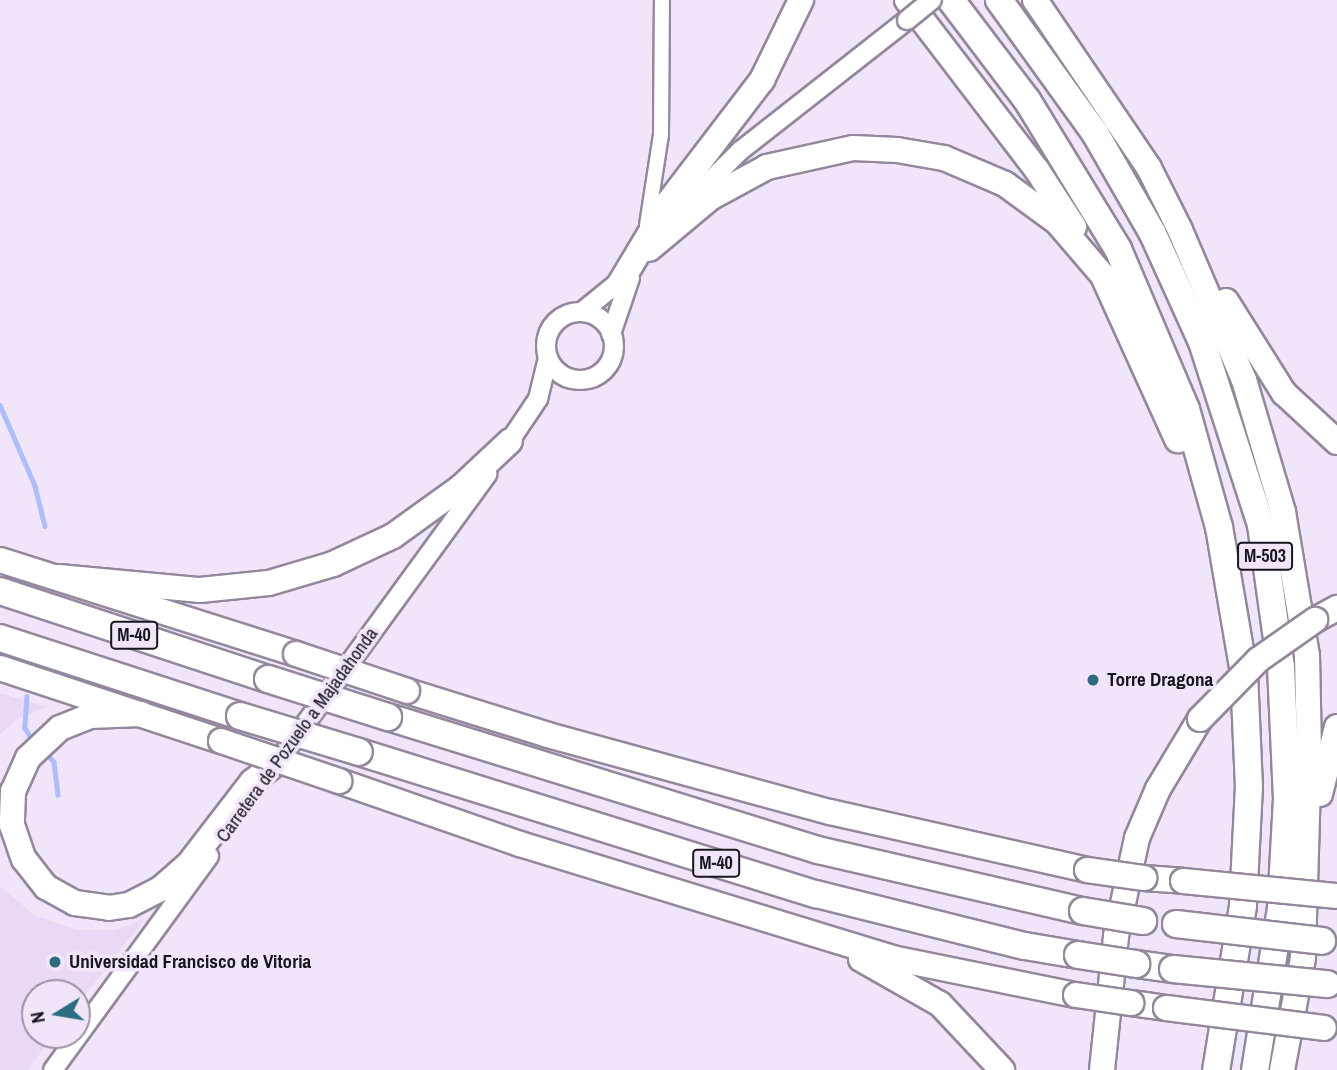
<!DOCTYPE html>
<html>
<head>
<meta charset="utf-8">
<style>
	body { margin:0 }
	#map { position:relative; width:1337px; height:1070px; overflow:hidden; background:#f1e5fa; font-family:"Archivo Narrow",sans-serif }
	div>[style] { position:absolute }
	.built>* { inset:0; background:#e9d9f5 }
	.stream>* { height:4.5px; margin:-2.25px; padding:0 2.25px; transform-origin:2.25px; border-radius:2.25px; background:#aebefc }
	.roads { filter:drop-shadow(2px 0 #93889b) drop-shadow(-2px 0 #93889b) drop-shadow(0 2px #93889b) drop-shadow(0 -2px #93889b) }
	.minor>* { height:14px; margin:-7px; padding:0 7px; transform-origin:7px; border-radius:7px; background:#fff }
	.tertiary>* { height:18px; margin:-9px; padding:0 9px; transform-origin:9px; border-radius:9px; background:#fff }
	.tertiary>.ring { margin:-9px; padding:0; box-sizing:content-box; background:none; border:18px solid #fff; border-radius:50% }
	.trunk>* { height:24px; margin:-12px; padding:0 12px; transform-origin:12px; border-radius:12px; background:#fff }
	.motorway>* { height:26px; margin:-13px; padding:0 13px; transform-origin:13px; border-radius:13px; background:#fff }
	.bridges { filter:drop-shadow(2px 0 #93889b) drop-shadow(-2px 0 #93889b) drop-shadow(0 2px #93889b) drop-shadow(0 -2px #93889b) }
	.tertiary-bridge>* { height:18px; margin:-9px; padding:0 9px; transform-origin:9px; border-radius:9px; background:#fff }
	.trunk-bridge>* { height:24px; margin:-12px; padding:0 12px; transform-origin:12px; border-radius:12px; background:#fff }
	.motorway-bridge>* { height:26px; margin:-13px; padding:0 13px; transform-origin:13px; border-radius:13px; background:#fff }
	.dots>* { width:19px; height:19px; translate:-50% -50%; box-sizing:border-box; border:4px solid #f1e5fa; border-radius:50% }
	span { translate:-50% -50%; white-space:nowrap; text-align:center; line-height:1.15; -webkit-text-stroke:7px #f1e5fa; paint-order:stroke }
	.shield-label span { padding:2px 5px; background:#f1e5fa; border:2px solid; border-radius:5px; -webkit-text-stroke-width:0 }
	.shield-label { font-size:18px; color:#19151d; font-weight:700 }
	.poi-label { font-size:19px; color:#19151d; font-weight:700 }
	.left { translate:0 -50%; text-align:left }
	.street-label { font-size:19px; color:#19151d }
	.north { position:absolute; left:21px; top:979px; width:70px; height:70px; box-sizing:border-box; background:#f1e5fa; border:2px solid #9b92a2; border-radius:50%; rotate:259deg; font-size:19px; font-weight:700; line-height:28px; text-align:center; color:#19151d }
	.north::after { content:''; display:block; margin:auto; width:24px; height:32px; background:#296d7e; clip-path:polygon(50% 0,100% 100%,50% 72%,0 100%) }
</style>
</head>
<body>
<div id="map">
	<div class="built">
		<div style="clip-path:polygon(0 693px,46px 707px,20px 718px,0 734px)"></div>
		<div style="clip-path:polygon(0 886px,34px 915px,77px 930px,116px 930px,146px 918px,77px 1005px,77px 993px,35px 993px,35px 1035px,53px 1035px,28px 1070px,0 1070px)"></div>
	</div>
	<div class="stream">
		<div style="left:0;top:405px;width:88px;rotate:66.6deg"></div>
		<div style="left:35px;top:486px;width:41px;rotate:76deg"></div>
		<div style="left:27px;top:696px;width:32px;rotate:94deg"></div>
		<div style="left:25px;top:728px;width:13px;rotate:58deg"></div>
		<div style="left:46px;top:753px;width:12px;rotate:48deg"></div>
		<div style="left:54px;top:762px;width:33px;rotate:83deg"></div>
	</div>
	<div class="roads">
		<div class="minor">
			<div style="left:647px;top:225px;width:91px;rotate:-81.2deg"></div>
			<div style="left:661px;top:135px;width:135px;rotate:-89.6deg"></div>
		</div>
		<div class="tertiary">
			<div style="left:672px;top:219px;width:96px;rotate:-45deg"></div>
			<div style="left:740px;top:151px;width:212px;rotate:-38.1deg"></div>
			<div style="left:583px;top:311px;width:55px;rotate:-39.1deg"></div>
			<div class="ring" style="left:546px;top:312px;width:50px;height:50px"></div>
			<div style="left:611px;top:334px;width:59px;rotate:-71.3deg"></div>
			<div style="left:503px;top:451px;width:63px;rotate:-56.1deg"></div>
			<div style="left:538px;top:399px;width:42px;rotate:-76.3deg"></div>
			<div style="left:273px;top:768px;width:364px;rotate:-53.9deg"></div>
			<div style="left:53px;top:1070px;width:265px;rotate:-53.9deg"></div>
		</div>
		<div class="trunk">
			<div style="left:907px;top:0;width:214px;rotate:52.6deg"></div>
			<div style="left:1037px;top:170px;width:68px;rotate:57deg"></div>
			<div style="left:1035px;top:0;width:203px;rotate:55.8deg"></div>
			<div style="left:1149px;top:168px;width:69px;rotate:63.4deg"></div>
			<div style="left:1180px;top:230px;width:163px;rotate:66.9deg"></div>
			<div style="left:1244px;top:380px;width:138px;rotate:73.5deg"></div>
			<div style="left:1283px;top:512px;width:146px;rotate:80.5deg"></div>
			<div style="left:1307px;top:656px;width:94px;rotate:88.8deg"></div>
			<div style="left:1309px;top:750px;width:208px;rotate:91.7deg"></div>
			<div style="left:1303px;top:958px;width:114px;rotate:100.6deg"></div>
			<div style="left:649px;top:249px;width:80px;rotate:-39.9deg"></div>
			<div style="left:710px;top:198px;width:65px;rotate:-28.5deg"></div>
			<div style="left:767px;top:167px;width:88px;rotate:-12.5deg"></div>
			<div style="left:853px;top:148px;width:44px;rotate:2.6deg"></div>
			<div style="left:897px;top:150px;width:48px;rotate:9.7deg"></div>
			<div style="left:944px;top:158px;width:66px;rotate:23.1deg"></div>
			<div style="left:1005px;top:184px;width:64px;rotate:36.2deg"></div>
			<div style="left:1057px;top:222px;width:74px;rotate:49.4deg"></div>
			<div style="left:619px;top:285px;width:96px;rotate:-59.1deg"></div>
			<div style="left:668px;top:203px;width:155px;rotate:-52.6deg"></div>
			<div style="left:762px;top:80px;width:89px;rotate:-64deg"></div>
			<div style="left:1226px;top:301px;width:109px;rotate:57.8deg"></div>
			<div style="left:1284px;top:393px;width:72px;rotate:42.8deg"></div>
			<div style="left:0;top:560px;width:311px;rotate:17.6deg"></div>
			<div style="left:59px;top:577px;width:142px;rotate:5.3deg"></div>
			<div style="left:200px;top:590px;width:69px;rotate:-5.8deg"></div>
			<div style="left:269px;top:583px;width:67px;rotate:-16.5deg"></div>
			<div style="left:333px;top:564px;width:66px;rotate:-25deg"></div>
			<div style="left:393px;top:536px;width:84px;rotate:-35.8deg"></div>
			<div style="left:461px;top:487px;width:67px;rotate:-43.2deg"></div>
			<div style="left:1315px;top:620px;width:25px;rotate:-29deg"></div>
			<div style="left:0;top:668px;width:233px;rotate:18.3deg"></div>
			<div style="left:407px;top:691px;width:148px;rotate:17.3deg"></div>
			<div style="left:548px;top:735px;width:292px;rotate:15.3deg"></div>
			<div style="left:830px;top:812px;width:263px;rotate:12.7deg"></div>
			<div style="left:141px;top:714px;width:51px;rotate:177.8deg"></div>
			<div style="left:90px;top:716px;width:32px;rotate:158deg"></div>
			<div style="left:60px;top:728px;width:44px;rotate:136.8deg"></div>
			<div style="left:28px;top:758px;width:36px;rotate:114deg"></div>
			<div style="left:13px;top:791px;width:34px;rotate:92deg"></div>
			<div style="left:12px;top:825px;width:36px;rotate:71deg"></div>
			<div style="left:24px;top:859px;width:36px;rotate:52deg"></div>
			<div style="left:46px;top:887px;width:33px;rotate:29deg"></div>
			<div style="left:75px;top:903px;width:34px;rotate:8deg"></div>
			<div style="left:109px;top:908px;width:20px;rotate:-9deg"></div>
			<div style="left:129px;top:905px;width:34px;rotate:-27deg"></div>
			<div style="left:159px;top:890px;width:38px;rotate:-41deg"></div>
			<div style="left:188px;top:865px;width:105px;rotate:-52.4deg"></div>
			<div style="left:252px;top:782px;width:31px;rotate:-38deg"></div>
			<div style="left:339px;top:781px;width:192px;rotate:19.2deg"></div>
			<div style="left:520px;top:844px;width:389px;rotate:17deg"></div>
			<div style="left:892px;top:958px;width:188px;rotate:11.4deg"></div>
			<div style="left:1320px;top:794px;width:69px;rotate:-75.8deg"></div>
			<div style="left:1144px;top:878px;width:39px;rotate:4deg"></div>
			<div style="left:861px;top:959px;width:91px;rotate:29.7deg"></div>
			<div style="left:940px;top:1004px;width:91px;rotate:46.8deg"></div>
			<div style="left:1131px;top:1003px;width:35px;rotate:8deg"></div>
			<div style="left:1102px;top:1070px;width:135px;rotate:-84deg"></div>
			<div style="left:1116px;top:936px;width:100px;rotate:-77.9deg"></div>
			<div style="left:1137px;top:838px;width:53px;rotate:-66.8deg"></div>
			<div style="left:1158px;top:789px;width:82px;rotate:-59deg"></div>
		</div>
		<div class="motorway">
			<div style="left:951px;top:0;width:126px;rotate:52.8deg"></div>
			<div style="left:1027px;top:100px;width:175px;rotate:58.6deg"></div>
			<div style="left:1118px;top:249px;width:174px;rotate:67deg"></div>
			<div style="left:1186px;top:409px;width:123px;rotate:74.4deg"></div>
			<div style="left:1219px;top:527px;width:148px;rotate:80.3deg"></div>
			<div style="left:1244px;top:673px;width:113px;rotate:87.5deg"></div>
			<div style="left:1249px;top:786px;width:120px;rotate:92.9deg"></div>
			<div style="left:1243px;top:906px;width:166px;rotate:99.3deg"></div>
			<div style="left:999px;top:0;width:164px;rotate:54.2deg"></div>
			<div style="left:1095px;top:133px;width:116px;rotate:60.1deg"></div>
			<div style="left:1153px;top:234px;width:119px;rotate:65.6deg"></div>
			<div style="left:1202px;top:342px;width:192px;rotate:72.1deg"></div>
			<div style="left:1261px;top:525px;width:143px;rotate:82deg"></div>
			<div style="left:1281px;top:667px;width:132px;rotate:87.4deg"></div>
			<div style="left:1287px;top:799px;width:109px;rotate:93.2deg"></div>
			<div style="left:1281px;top:908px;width:164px;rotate:99.1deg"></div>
			<div style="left:1105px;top:278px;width:177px;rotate:65.6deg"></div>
			<div style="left:0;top:591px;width:282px;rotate:18.2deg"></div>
			<div style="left:0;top:638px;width:252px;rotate:18deg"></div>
			<div style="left:388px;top:717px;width:450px;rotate:17.2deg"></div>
			<div style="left:818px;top:850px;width:272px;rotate:13deg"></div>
			<div style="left:359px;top:752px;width:479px;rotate:17.3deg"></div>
			<div style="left:816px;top:894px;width:215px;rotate:14deg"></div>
			<div style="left:1025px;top:946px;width:54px;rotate:9.6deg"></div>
			<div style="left:1136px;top:964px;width:37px;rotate:8deg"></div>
		</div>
	</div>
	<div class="bridges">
		<div class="tertiary-bridge">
			<div style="left:907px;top:20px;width:32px;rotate:-39deg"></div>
		</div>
		<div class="trunk-bridge">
			<div style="left:296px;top:654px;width:117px;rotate:18.4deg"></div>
			<div style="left:1200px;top:719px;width:83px;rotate:-45.5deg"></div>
			<div style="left:1258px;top:660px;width:70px;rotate:-35.1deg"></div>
			<div style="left:221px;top:741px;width:125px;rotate:18.7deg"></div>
			<div style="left:1087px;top:870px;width:58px;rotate:8deg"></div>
			<div style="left:1183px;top:881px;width:153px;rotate:5.6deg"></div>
			<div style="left:1076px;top:995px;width:56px;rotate:8.3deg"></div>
			<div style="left:1166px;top:1008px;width:159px;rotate:7.2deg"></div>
		</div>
		<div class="motorway-bridge">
			<div style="left:268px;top:679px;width:126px;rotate:17.6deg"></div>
			<div style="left:240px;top:716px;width:124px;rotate:16.8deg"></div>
			<div style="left:1083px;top:911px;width:61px;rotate:9.5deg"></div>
			<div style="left:1176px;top:924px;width:147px;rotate:6.6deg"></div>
			<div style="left:1078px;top:955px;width:59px;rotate:8.8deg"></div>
			<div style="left:1173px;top:969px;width:155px;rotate:5.6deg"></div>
		</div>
	</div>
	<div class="dots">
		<div style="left:1093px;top:680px;background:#296d7e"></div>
		<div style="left:55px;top:962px;background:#296d7e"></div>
	</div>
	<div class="shield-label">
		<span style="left:1265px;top:556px">M-503</span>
		<span style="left:134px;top:635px">M-40</span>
		<span style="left:716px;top:863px">M-40</span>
	</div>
	<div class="poi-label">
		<span class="left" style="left:1107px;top:680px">Torre Dragona</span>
		<span class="left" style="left:69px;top:962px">Universidad Francisco de Vitoria</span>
	</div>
	<div class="street-label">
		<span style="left:297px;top:735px;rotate:-54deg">Carretera de Pozuelo a Majadahonda</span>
	</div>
	<div class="north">N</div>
</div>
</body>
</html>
